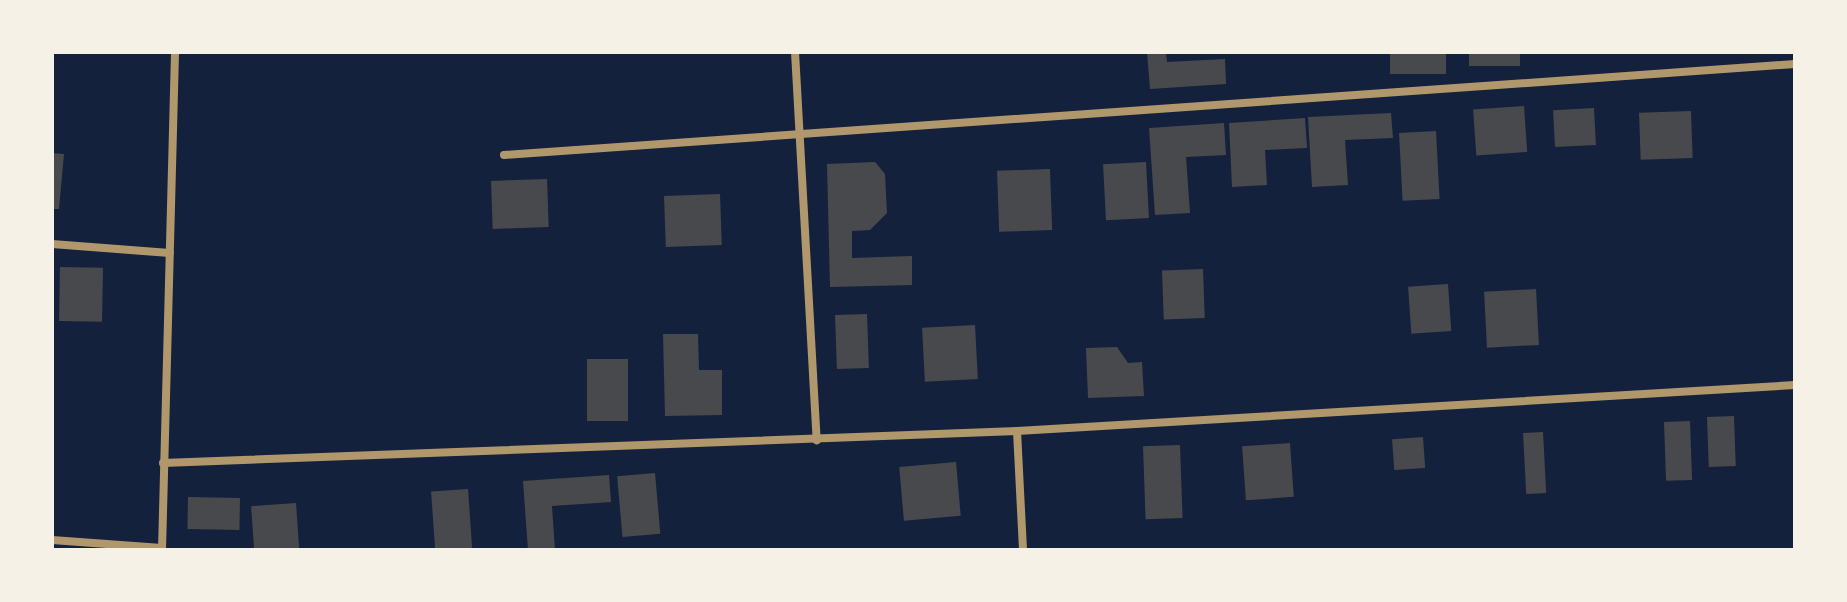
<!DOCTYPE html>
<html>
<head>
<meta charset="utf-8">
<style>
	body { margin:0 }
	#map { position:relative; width:1847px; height:602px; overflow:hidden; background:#14213d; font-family:"PT Sans",sans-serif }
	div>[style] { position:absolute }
	.building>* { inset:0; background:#48494c; transform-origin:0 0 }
	.minor>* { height:8px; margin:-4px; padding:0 4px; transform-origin:4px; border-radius:4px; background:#b1986c }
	span { translate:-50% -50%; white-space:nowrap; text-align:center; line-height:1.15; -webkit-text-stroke:6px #f6f1e7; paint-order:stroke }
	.frame { position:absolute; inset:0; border:54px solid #f6f1e7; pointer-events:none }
</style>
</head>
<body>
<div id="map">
	<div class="building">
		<div style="clip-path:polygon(1147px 52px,1166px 52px,1167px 62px,1225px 59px,1226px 84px,1150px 89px)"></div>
		<div style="left:1390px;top:52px;width:56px;height:22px"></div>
		<div style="left:1469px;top:52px;width:51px;height:14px"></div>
		<div style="left:1524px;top:106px;width:46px;height:51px;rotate:86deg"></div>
		<div style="left:1594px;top:108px;width:37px;height:41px;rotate:87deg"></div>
		<div style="left:1691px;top:111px;width:47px;height:52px;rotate:88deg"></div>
		<div style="clip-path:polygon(1391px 113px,1393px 138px,1345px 140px,1348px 185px,1312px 187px,1308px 117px)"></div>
		<div style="clip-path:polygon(1305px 118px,1307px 148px,1265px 150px,1267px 185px,1232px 187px,1229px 123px)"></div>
		<div style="clip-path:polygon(1224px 123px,1226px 155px,1186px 157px,1190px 213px,1155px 215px,1149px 128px)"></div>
		<div style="left:1436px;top:131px;width:68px;height:37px;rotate:87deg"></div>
		<div style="clip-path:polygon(52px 153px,64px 154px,59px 209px,52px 209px)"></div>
		<div style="clip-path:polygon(875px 162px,885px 174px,887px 213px,870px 230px,852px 231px,852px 258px,912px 256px,912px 285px,830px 287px,827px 164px)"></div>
		<div style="left:1146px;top:162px;width:56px;height:43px;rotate:87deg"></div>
		<div style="left:1050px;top:169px;width:61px;height:53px;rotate:88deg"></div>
		<div style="left:547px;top:179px;width:48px;height:56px;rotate:88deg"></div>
		<div style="left:720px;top:194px;width:51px;height:56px;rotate:88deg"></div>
		<div style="left:60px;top:267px;width:43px;height:54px;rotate:1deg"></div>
		<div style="left:1203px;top:269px;width:49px;height:41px;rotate:88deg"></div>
		<div style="left:1448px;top:284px;width:47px;height:40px;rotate:86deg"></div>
		<div style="left:1536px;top:289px;width:56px;height:52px;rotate:87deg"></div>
		<div style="left:867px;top:314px;width:54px;height:32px;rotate:88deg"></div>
		<div style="left:975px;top:325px;width:54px;height:53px;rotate:87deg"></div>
		<div style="clip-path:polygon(663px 334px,698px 334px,699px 370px,722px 370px,722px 415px,665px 416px)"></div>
		<div style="clip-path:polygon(1117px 347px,1128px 363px,1142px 362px,1144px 396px,1088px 398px,1086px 348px)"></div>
		<div style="left:587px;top:359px;width:41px;height:62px"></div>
		<div style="left:1734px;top:416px;width:50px;height:27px;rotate:88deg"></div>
		<div style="left:1690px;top:421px;width:59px;height:26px;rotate:88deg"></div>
		<div style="left:1543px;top:432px;width:61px;height:20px;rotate:87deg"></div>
		<div style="left:1423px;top:437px;width:31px;height:31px;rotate:86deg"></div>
		<div style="left:1290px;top:443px;width:54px;height:48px;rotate:86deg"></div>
		<div style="left:1180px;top:445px;width:73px;height:37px;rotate:88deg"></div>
		<div style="left:956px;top:462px;width:54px;height:57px;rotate:85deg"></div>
		<div style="left:655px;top:473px;width:61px;height:38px;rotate:85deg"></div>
		<div style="clip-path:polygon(609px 475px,611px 502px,552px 506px,555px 550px,528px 550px,523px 481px)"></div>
		<div style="left:468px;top:489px;width:59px;height:37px;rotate:86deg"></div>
		<div style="left:188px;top:497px;width:52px;height:32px;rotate:1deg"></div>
		<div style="left:296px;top:503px;width:47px;height:45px;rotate:86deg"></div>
	</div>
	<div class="minor">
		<div style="left:795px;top:52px;width:389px;rotate:86.8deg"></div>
		<div style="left:504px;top:155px;width:1294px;rotate:-4.03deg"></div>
		<div style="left:52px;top:244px;width:118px;rotate:4.4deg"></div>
		<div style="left:1017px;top:431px;width:119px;rotate:87.1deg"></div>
		<div style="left:163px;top:463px;width:855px;rotate:-2.15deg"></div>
		<div style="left:1017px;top:431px;width:779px;rotate:-3.38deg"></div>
		<div style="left:52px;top:540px;width:110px;rotate:4.2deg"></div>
		<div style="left:162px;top:550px;width:498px;rotate:-88.5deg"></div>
	</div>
	<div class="frame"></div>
</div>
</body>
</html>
